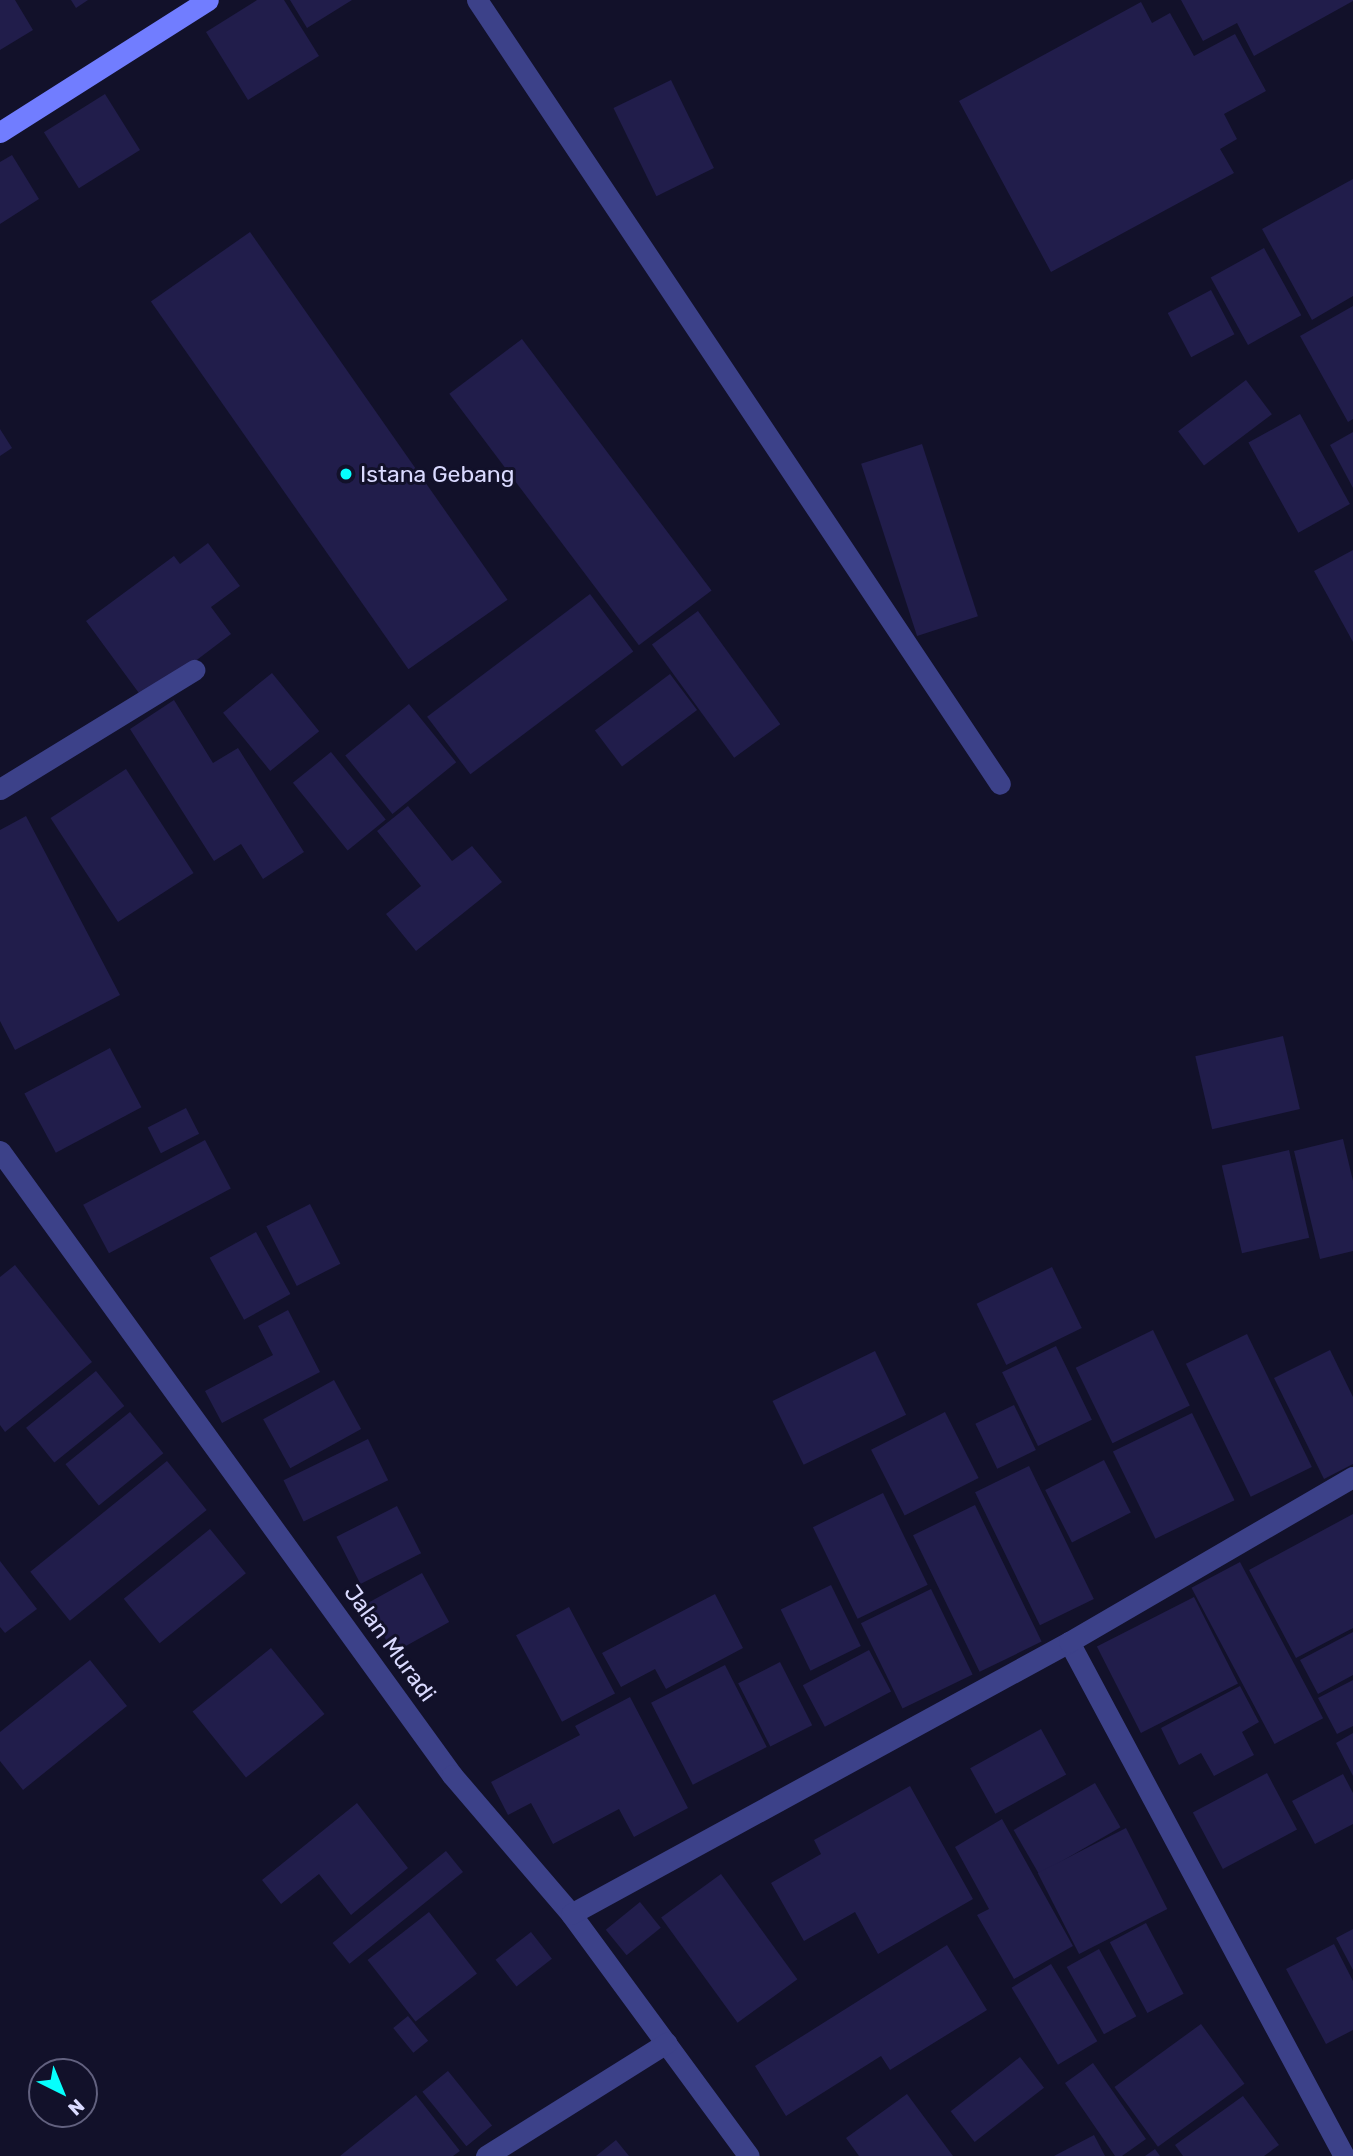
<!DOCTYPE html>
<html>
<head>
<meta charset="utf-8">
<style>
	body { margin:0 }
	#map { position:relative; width:1353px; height:2156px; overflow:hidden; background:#12112a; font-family:Rubik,sans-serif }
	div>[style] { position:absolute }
	.building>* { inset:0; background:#211d4b; transform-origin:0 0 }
	.lane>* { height:21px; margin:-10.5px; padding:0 10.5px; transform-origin:10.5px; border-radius:10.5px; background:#3c4189 }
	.street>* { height:21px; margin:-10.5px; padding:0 10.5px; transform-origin:10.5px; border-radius:10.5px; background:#3c4189 }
	.secondary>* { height:21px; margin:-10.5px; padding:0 10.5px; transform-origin:10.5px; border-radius:10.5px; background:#717dff }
	.dots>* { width:19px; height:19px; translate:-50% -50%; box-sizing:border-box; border:4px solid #12112a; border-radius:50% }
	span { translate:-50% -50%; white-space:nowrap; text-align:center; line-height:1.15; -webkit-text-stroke:6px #12112a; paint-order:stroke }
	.poi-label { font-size:23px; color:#dadaff }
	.left { translate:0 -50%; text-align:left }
	.street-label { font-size:23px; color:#dadaff }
	.north { position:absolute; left:28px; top:2058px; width:70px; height:70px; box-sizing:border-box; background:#12112a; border:2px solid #62617f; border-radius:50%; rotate:137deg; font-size:19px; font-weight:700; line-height:28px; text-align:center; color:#dadaff }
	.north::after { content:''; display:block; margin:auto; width:24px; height:32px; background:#06fffd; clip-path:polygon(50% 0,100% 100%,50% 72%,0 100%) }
</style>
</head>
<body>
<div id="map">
	<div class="building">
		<div style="clip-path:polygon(0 0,15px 0,33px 30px,0 50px)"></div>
		<div style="clip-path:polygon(71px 0,88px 0,76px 8px)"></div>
		<div style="clip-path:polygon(257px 0,284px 0,319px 56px,248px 100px,206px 32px)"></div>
		<div style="clip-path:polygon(290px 0,352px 0,307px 28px)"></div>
		<div style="clip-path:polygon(1181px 0,1353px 0,1353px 1px,1254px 56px,1237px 23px,1203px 41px)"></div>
		<div style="clip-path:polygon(1141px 2px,1152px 23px,1170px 13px,1194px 56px,1235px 34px,1266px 91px,1224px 114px,1237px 139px,1220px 149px,1234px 173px,1051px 272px,959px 101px)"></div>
		<div style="left:671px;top:80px;width:98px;height:64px;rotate:64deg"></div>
		<div style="left:105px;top:94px;width:66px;height:72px;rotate:58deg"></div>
		<div style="clip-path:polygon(12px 155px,39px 199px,0 224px,0 162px)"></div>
		<div style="clip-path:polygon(1353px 179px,1353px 296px,1312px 320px,1262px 229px)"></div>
		<div style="left:250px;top:232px;width:449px;height:121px;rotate:55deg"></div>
		<div style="left:1264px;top:248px;width:77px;height:61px;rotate:61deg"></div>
		<div style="left:1211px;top:290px;width:50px;height:49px;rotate:62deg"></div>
		<div style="clip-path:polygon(1353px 306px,1353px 419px,1348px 422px,1300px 336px)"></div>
		<div style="left:522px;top:339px;width:315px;height:91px;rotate:53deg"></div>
		<div style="left:1246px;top:380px;width:43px;height:85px;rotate:53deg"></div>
		<div style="left:1300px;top:414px;width:103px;height:59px;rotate:61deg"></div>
		<div style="clip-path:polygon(0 429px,12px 448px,0 456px)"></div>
		<div style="clip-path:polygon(1353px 432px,1353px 488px,1330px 445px)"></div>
		<div style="left:922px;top:444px;width:181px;height:64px;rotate:72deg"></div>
		<div style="clip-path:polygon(208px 543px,240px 586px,211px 607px,231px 634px,144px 700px,86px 621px,174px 556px,180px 564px)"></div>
		<div style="clip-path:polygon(1353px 550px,1353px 642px,1314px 571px)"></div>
		<div style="left:590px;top:594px;width:72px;height:204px;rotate:53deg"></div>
		<div style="left:698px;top:611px;width:140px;height:57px;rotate:54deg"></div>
		<div style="left:272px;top:673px;width:75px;height:63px;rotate:51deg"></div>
		<div style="left:670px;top:674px;width:45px;height:94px;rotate:53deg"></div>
		<div style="clip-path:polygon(174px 700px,213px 763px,238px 748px,304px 852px,263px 879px,241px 844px,214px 861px,130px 729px)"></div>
		<div style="left:409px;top:704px;width:75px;height:82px;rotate:51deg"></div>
		<div style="left:331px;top:752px;width:87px;height:49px;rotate:51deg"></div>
		<div style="left:126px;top:769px;width:124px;height:90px;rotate:57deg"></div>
		<div style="clip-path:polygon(408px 806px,452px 861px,472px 846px,502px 882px,416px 951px,386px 914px,421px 886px,377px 831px)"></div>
		<div style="clip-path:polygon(26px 816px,120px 995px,15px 1050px,0 1021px,0 830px)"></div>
		<div style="left:1283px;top:1036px;width:75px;height:90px;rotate:77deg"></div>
		<div style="left:110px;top:1048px;width:67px;height:97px;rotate:62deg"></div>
		<div style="left:186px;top:1108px;width:29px;height:43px;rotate:63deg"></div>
		<div style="clip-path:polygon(1343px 1139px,1353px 1181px,1353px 1251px,1320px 1259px,1294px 1151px)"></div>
		<div style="left:205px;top:1140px;width:55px;height:138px;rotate:62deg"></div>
		<div style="left:1289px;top:1150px;width:90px;height:69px;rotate:77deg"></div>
		<div style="left:310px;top:1204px;width:67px;height:49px;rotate:63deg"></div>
		<div style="left:256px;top:1232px;width:71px;height:53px;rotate:61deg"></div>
		<div style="clip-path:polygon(15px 1265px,92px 1362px,5px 1432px,0 1425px,0 1277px)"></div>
		<div style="left:1052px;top:1267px;width:68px;height:84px;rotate:64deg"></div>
		<div style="clip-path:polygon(288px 1310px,320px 1372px,222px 1423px,205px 1391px,273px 1355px,258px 1326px)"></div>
		<div style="left:1153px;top:1330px;width:84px;height:86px;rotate:64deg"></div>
		<div style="left:1247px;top:1334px;width:148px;height:68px;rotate:64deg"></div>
		<div style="left:1056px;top:1346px;width:82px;height:60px;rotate:64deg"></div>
		<div style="clip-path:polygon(1330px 1350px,1353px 1397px,1353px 1464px,1324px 1479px,1274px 1378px)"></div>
		<div style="left:875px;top:1351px;width:71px;height:114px;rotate:64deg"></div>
		<div style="left:96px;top:1371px;width:45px;height:90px;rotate:51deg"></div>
		<div style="left:334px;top:1380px;width:56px;height:81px;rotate:61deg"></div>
		<div style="left:1014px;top:1405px;width:50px;height:43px;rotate:64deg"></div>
		<div style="left:130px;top:1412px;width:53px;height:83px;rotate:51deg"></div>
		<div style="left:945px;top:1412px;width:74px;height:83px;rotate:63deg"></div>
		<div style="left:1192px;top:1413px;width:97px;height:88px;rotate:64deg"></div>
		<div style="left:368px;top:1439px;width:46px;height:94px;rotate:64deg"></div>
		<div style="left:1104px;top:1460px;width:59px;height:66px;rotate:63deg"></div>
		<div style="left:167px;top:1461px;width:63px;height:176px;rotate:51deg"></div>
		<div style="left:1029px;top:1466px;width:148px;height:60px;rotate:64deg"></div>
		<div style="left:883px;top:1493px;width:102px;height:78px;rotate:64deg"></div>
		<div style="left:975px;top:1505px;width:152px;height:69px;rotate:64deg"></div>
		<div style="left:397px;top:1506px;width:53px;height:68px;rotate:63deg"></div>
		<div style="clip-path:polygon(1353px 1514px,1353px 1628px,1296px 1658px,1249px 1570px)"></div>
		<div style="left:210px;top:1529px;width:57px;height:111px;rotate:51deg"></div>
		<div style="clip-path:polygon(0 1561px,37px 1609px,5px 1633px,0 1627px)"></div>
		<div style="left:1240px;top:1562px;width:177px;height:55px;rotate:62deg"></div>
		<div style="left:422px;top:1573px;width:56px;height:64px;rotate:61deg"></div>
		<div style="left:831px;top:1585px;width:68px;height:56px;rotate:64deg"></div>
		<div style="left:931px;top:1589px;width:95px;height:78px;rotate:64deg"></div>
		<div style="clip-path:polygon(715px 1594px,743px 1648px,666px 1689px,655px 1669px,621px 1687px,602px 1653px)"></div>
		<div style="left:1194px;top:1597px;width:97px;height:109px;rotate:63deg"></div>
		<div style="left:569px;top:1607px;width:98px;height:60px;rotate:62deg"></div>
		<div style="clip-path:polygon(1353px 1632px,1353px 1675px,1318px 1694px,1300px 1660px)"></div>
		<div style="left:271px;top:1648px;width:85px;height:101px;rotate:51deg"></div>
		<div style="left:869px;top:1650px;width:47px;height:75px;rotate:62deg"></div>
		<div style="clip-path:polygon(90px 1660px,127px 1706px,23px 1790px,0 1761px,0 1732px)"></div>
		<div style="left:780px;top:1662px;width:71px;height:47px;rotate:63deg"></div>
		<div style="left:725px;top:1665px;width:92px;height:83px;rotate:63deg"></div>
		<div style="clip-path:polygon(1353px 1680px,1353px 1726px,1337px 1734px,1318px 1698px)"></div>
		<div style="clip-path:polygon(1240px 1686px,1259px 1722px,1242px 1732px,1254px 1755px,1214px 1776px,1201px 1753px,1179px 1765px,1161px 1728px)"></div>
		<div style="clip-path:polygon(630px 1697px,688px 1808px,634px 1837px,619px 1809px,553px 1844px,531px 1803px,508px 1815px,491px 1782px,580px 1735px,575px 1726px)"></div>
		<div style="left:1041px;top:1729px;width:52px;height:81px;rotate:61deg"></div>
		<div style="clip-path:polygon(1353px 1733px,1353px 1776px,1336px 1743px)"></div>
		<div style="left:1267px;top:1773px;width:64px;height:84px;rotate:62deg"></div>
		<div style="clip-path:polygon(1343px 1774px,1353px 1793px,1353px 1824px,1315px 1844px,1292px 1801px)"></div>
		<div style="left:1095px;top:1783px;width:51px;height:94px;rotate:60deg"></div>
		<div style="clip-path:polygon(910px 1786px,973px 1899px,878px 1954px,855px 1912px,804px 1941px,771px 1883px,821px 1854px,814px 1840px)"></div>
		<div style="clip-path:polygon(357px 1803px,408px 1868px,351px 1915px,319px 1874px,281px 1904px,262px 1880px)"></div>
		<div style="clip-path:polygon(1002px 1819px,1073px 1946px,1014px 1979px,977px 1915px,989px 1909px,955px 1847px)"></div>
		<div style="left:1126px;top:1828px;width:91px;height:99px;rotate:63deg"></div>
		<div style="left:446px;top:1851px;width:27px;height:146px;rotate:51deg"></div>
		<div style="left:721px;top:1874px;width:130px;height:74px;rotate:54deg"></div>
		<div style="left:640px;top:1902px;width:33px;height:44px;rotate:51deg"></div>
		<div style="left:429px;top:1912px;width:78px;height:78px;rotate:52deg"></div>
		<div style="left:1146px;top:1923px;width:80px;height:41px;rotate:62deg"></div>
		<div style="clip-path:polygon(1353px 1929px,1353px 1970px,1336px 1938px)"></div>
		<div style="left:531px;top:1932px;width:34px;height:45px;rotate:52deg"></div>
		<div style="clip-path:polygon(1334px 1944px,1353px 1981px,1353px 2030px,1326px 2044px,1286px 1969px)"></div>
		<div style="clip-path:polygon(947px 1945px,987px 2010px,890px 2070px,881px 2056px,786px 2116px,755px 2066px)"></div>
		<div style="left:1099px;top:1949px;width:77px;height:37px;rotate:61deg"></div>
		<div style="left:1051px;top:1964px;width:90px;height:46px;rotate:59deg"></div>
		<div style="left:408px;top:2016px;width:32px;height:19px;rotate:51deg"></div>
		<div style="left:1201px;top:2024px;width:74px;height:107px;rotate:54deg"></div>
		<div style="left:1020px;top:2057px;width:39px;height:88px;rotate:52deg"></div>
		<div style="clip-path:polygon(1093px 2063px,1146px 2139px,1122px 2156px,1115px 2156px,1065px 2083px)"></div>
		<div style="left:448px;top:2071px;width:70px;height:33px;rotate:51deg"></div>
		<div style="clip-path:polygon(907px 2094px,953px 2156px,859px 2156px,846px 2138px)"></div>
		<div style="clip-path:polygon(416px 2095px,460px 2151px,453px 2156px,340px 2156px)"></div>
		<div style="clip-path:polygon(1243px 2096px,1279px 2145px,1264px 2156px,1183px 2156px,1175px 2145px)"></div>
		<div style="clip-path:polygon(1094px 2135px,1105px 2156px,1054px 2156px)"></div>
		<div style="clip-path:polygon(616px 2140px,629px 2156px,596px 2156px)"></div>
		<div style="clip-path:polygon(1155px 2149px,1160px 2156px,1145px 2156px)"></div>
	</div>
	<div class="lane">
		<div style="left:477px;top:0;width:942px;rotate:56.29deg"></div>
	</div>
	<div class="street">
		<div style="left:0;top:789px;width:228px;rotate:-31.5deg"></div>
		<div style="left:0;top:1151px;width:771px;rotate:54.08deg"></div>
		<div style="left:452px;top:1775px;width:183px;rotate:49.4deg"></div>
		<div style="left:571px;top:1914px;width:300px;rotate:53.7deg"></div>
		<div style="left:1069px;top:1642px;width:583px;rotate:61.85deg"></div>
		<div style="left:571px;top:1914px;width:567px;rotate:-28.64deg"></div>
		<div style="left:1069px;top:1642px;width:328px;rotate:-30.2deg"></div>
		<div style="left:486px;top:2156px;width:213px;rotate:-32.1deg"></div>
	</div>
	<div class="secondary">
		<div style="left:0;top:132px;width:246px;rotate:-32.4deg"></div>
	</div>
	<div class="dots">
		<div style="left:346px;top:474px;background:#06fffd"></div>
	</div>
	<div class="poi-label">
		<span class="left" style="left:360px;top:474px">Istana Gebang</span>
	</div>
	<div class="street-label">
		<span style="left:390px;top:1643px;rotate:54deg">Jalan Muradi</span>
	</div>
	<div class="north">N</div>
</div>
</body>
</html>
